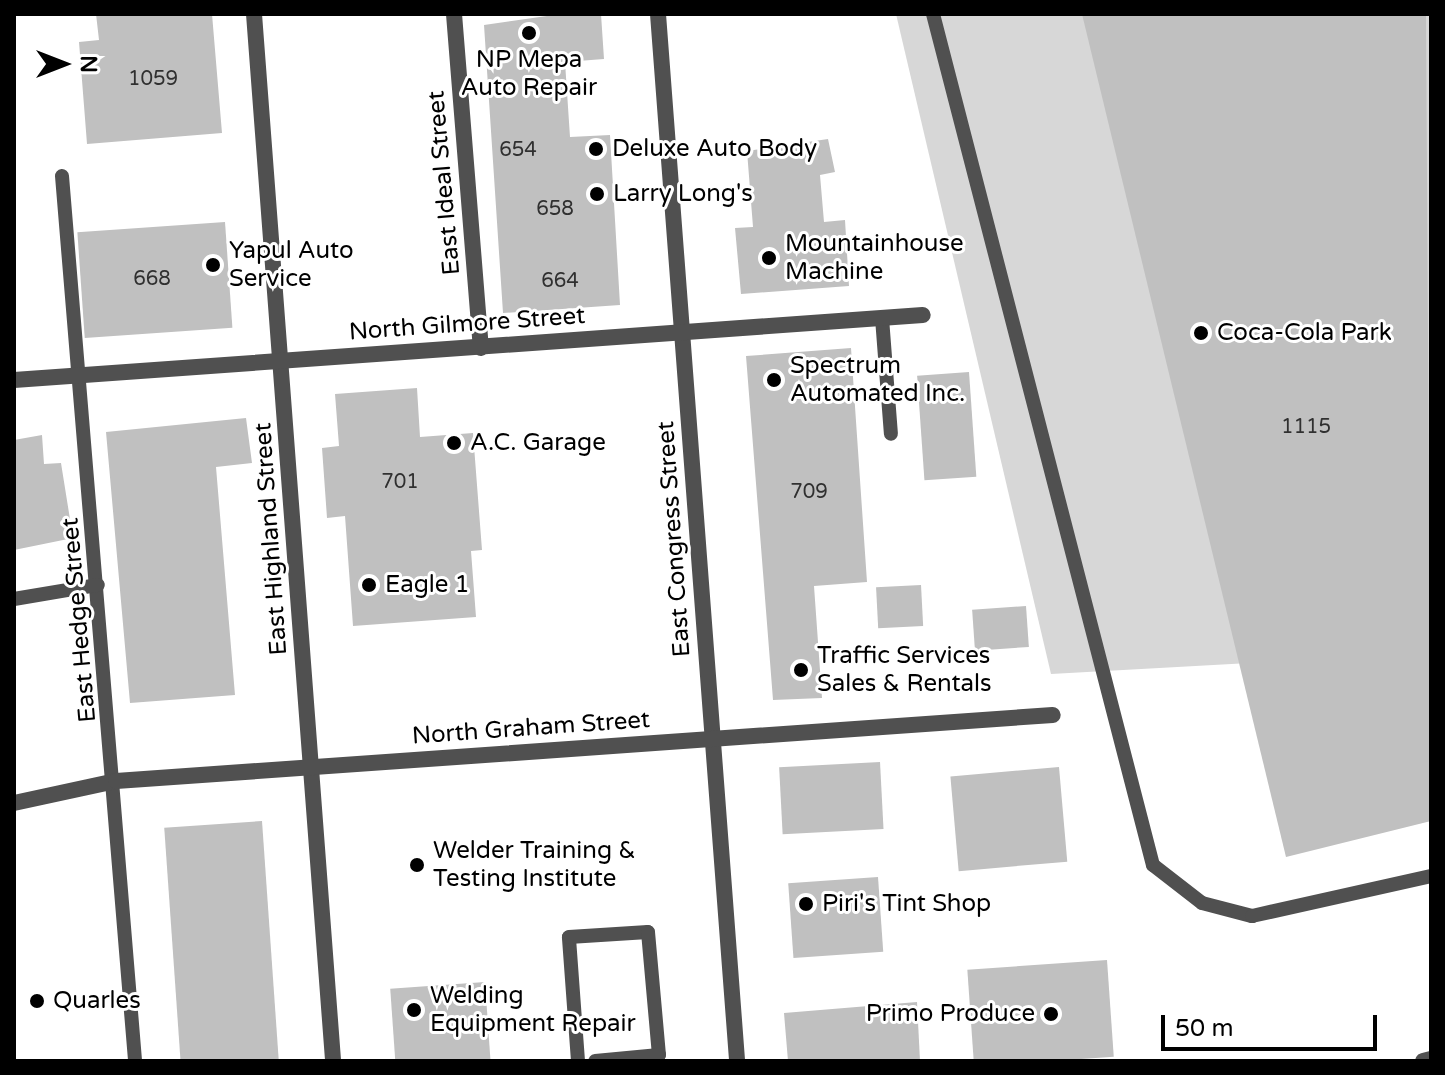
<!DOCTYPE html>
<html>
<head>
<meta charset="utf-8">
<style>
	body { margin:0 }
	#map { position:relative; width:1445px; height:1075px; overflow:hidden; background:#fff; font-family:"Varela Round",sans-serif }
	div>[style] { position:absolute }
	.green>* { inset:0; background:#d7d7d7 }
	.building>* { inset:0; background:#c0c0c0; transform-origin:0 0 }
	.lane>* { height:14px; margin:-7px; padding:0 7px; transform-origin:7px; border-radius:7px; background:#505050 }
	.street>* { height:16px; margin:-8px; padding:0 8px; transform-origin:8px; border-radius:8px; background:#505050 }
	.dots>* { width:22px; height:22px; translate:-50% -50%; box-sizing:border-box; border:4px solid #fff; border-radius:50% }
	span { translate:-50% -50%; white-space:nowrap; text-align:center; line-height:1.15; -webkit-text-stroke:6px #fff; paint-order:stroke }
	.number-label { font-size:20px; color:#303030 }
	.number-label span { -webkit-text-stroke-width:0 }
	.poi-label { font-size:24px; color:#000 }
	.left { translate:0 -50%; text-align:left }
	.right { translate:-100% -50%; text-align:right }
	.street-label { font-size:24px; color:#000 }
	.frame { position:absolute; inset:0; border:16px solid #000; pointer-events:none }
	.north { position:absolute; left:24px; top:24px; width:80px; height:80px; -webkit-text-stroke:6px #fff; paint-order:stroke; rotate:90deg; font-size:22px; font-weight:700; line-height:32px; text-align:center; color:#000 }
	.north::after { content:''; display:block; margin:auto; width:28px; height:36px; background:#000; clip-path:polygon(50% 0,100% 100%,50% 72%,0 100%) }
	.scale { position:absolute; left:1161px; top:1015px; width:216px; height:36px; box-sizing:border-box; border:4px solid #000; border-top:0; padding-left:10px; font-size:24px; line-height:28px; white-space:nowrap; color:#000; -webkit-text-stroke:6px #fff; paint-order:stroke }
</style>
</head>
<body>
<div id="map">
	<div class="green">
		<div style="clip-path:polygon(896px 14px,1431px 14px,1431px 653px,1051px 674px)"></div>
	</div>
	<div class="building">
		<div style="clip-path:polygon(96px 14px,212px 14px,222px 133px,87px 144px,79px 42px,99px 40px)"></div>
		<div style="clip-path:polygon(561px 14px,601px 14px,604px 59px,565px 62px,570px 137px,610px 135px,620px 305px,503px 313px,484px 25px)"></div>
		<div style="clip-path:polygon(1082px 14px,1426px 14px,1431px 821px,1286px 857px)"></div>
		<div style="clip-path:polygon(828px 139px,835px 172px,820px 175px,824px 222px,845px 220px,849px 286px,741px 294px,735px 228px,753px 227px,747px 151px)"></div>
		<div style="left:225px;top:222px;width:106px;height:148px;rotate:86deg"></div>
		<div style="clip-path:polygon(851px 348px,867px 582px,814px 586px,822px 698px,773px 700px,746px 356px)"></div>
		<div style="left:969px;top:372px;width:105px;height:52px;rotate:86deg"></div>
		<div style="clip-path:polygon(417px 388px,420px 437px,473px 433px,482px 550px,471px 551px,476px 617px,353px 626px,345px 516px,327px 518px,322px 448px,339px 446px,335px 394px)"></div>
		<div style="clip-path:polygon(246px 418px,252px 463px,216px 467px,235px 695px,130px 703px,106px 432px)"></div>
		<div style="clip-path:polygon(42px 435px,44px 464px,61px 463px,73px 538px,14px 550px,14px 440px)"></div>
		<div style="left:921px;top:585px;width:41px;height:45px;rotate:87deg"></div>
		<div style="left:1026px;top:606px;width:41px;height:54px;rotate:86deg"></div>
		<div style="left:880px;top:762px;width:67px;height:101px;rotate:87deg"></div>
		<div style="left:1059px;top:767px;width:95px;height:109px;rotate:85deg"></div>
		<div style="left:262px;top:821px;width:241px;height:98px;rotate:86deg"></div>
		<div style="left:878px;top:877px;width:75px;height:90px;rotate:86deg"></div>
		<div style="left:1107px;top:960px;width:97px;height:140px;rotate:86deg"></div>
		<div style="left:485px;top:982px;width:79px;height:95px;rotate:86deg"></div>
		<div style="clip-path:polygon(917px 1002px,920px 1061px,788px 1061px,784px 1013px)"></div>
	</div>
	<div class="lane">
		<div style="left:933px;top:14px;width:879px;rotate:75.51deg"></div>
		<div style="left:1153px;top:865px;width:62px;rotate:37.8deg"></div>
		<div style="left:1202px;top:903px;width:52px;rotate:14.6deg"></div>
		<div style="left:1252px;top:916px;width:183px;rotate:-12.6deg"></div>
		<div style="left:62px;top:176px;width:888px;rotate:85.28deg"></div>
		<div style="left:882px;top:318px;width:116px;rotate:85.6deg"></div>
		<div style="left:14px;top:599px;width:85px;rotate:-9.5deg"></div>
		<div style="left:578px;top:1061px;width:124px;rotate:-94.2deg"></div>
		<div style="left:569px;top:937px;width:79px;rotate:-3.6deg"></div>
		<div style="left:648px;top:932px;width:123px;rotate:84.9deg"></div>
		<div style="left:659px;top:1055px;width:64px;rotate:174.6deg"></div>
	</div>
	<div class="street">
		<div style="left:254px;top:14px;width:1050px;rotate:85.68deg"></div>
		<div style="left:454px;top:14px;width:335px;rotate:85.4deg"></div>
		<div style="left:658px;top:14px;width:1050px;rotate:85.68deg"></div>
		<div style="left:14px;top:380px;width:911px;rotate:-4.09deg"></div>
		<div style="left:14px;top:803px;width:104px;rotate:-12.2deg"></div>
		<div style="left:116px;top:781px;width:939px;rotate:-4.03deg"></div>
		<div style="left:1423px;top:1061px;width:8px;rotate:-14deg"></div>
	</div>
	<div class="dots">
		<div style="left:529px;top:33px;background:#000"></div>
		<div style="left:596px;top:149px;background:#000"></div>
		<div style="left:597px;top:194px;background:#000"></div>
		<div style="left:769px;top:258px;background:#000"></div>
		<div style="left:213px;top:265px;background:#000"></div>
		<div style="left:1201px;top:333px;background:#000"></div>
		<div style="left:774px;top:380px;background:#000"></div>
		<div style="left:454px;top:443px;background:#000"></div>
		<div style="left:369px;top:585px;background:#000"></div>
		<div style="left:801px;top:670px;background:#000"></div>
		<div style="left:417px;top:865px;background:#000"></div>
		<div style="left:806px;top:904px;background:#000"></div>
		<div style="left:37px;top:1001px;background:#000"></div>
		<div style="left:414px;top:1010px;background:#000"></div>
		<div style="left:1051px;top:1014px;background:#000"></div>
	</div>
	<div class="number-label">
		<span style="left:153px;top:79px">1059</span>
		<span style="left:518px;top:150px">654</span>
		<span style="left:555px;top:209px">658</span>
		<span style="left:152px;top:279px">668</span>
		<span style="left:560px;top:281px">664</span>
		<span style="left:1306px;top:427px">1115</span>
		<span style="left:400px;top:482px">701</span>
		<span style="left:809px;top:492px">709</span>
	</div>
	<div class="poi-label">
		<span style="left:529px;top:74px">NP Mepa<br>Auto Repair</span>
		<span class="left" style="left:612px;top:149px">Deluxe Auto Body</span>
		<span class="left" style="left:613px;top:194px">Larry Long's</span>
		<span class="left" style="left:785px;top:258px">Mountainhouse<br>Machine</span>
		<span class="left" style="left:229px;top:265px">Yapul Auto<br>Service</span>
		<span class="left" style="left:1217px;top:333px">Coca-Cola Park</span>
		<span class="left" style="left:790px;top:380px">Spectrum<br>Automated Inc.</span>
		<span class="left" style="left:470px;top:443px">A.C. Garage</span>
		<span class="left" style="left:385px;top:585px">Eagle 1</span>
		<span class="left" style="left:817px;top:670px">Traffic Services<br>Sales &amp; Rentals</span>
		<span class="left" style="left:433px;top:865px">Welder Training &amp;<br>Testing Institute</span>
		<span class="left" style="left:822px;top:904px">Piri's Tint Shop</span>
		<span class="left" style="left:430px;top:1010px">Welding<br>Equipment Repair</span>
		<span class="left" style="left:53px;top:1001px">Quarles</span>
		<span class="right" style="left:1035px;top:1014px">Primo Produce</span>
	</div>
	<div class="street-label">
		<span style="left:444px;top:183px;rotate:-95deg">East Ideal Street</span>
		<span style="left:467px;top:324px;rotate:-4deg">North Gilmore Street</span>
		<span style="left:271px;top:539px;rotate:-94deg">East Highland Street</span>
		<span style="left:674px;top:539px;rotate:-94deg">East Congress Street</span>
		<span style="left:79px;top:620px;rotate:-95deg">East Hedge Street</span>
		<span style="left:531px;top:728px;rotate:-4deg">North Graham Street</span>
	</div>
	<div class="frame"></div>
	<div class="north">N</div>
	<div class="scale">50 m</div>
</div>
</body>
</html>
